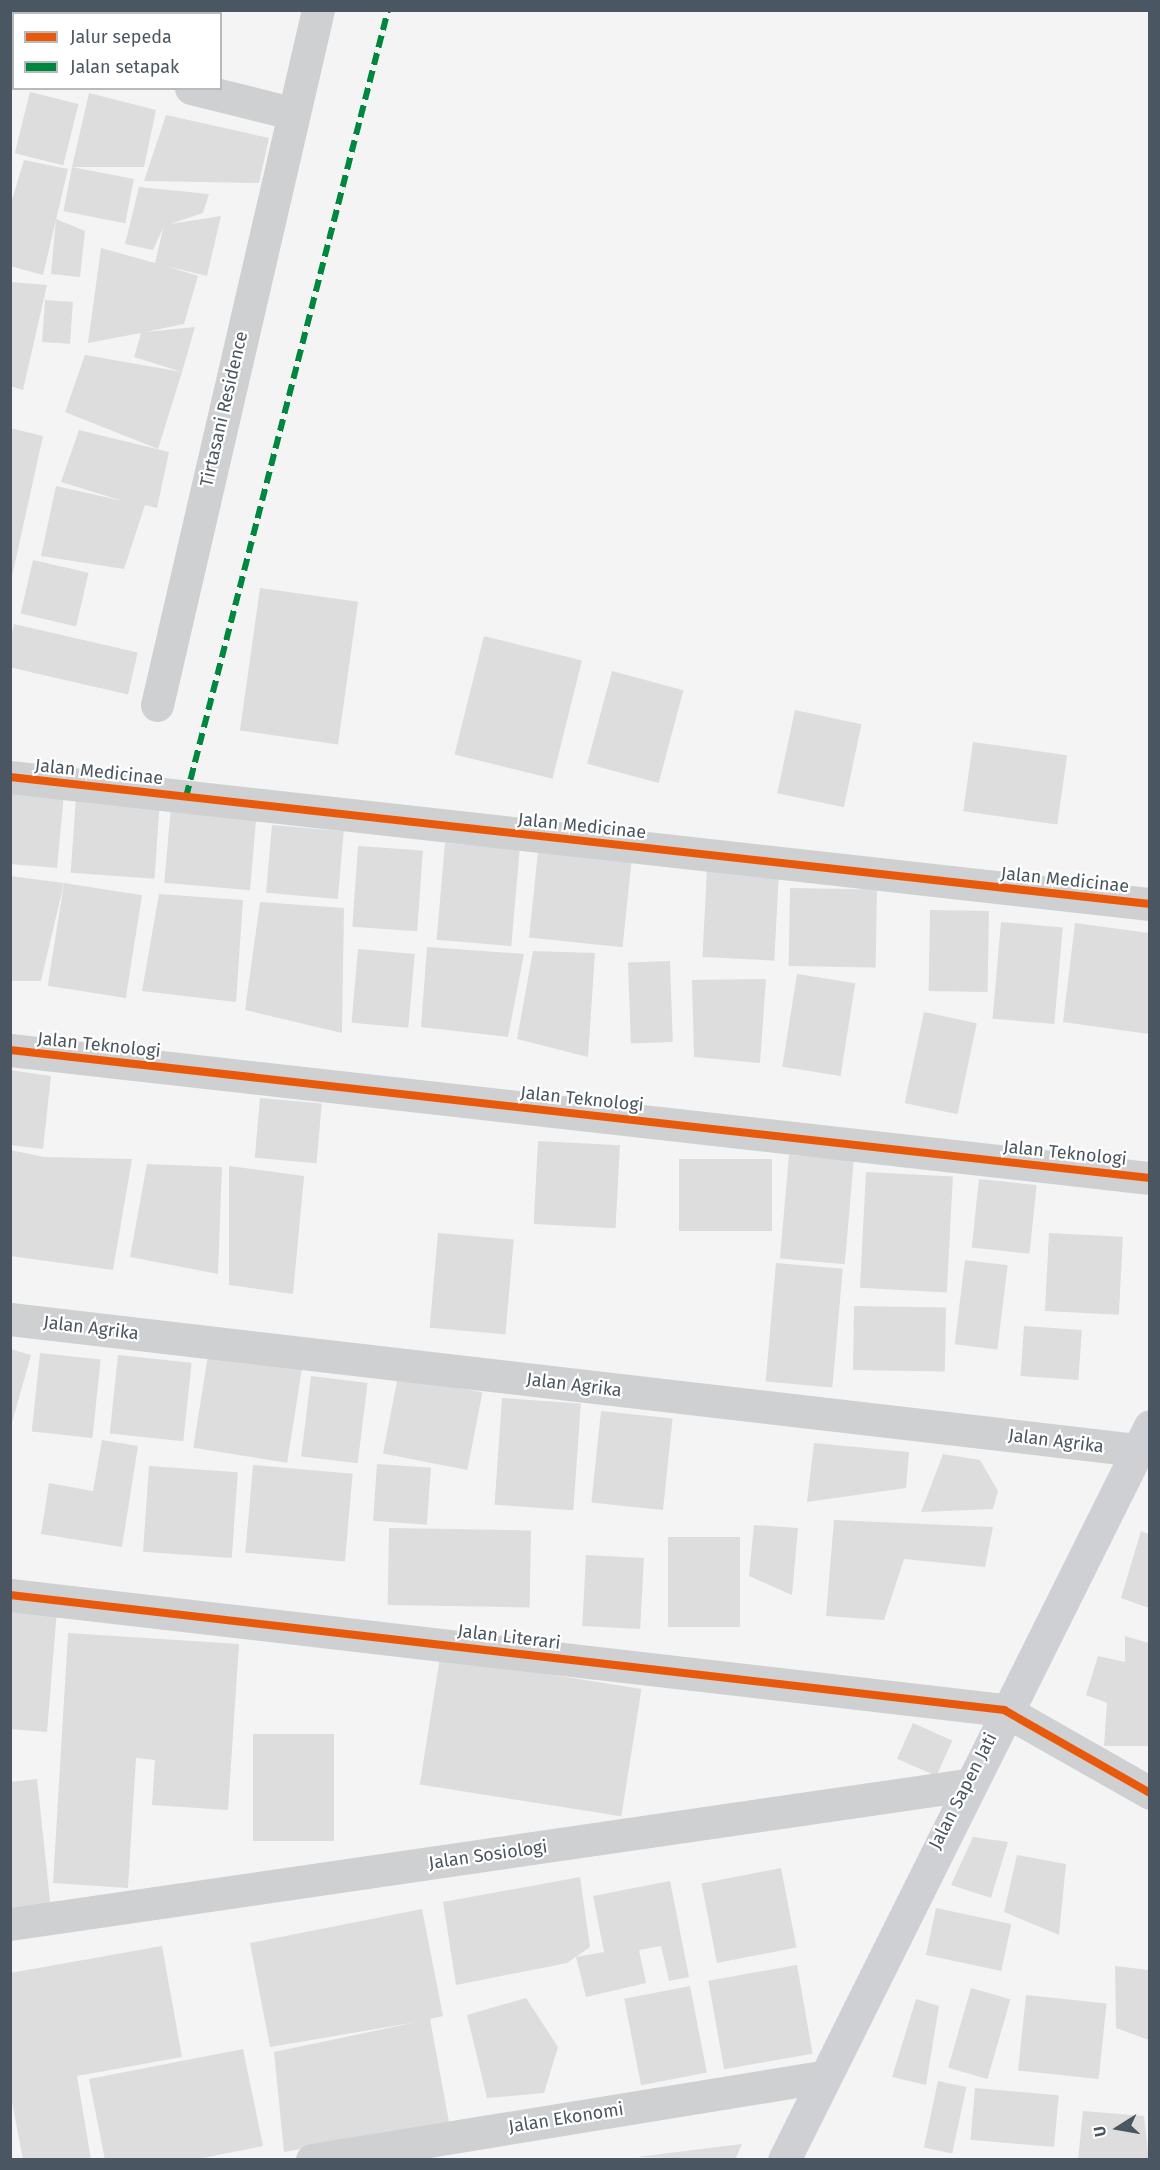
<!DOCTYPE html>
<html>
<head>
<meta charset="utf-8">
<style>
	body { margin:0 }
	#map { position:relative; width:1160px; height:2170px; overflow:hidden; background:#f4f4f4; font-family:"Fira Sans",sans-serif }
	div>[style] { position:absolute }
	.building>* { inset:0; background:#ddddde; transform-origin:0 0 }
	.street>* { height:33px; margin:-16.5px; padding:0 16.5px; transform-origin:16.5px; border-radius:16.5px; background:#ced0d2 }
	.secondary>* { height:33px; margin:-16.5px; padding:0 16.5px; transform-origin:16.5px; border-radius:16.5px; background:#ced0d4 }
	.quiet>* { height:6px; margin-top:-3px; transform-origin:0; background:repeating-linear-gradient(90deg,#00873e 0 12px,transparent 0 18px) }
	.cycleway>* { height:8px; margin:-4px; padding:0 4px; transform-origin:4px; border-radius:4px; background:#e8590c }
	span { translate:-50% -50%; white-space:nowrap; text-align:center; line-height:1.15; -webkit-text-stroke:4.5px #fff; paint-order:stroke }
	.street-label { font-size:18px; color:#4a5661 }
	.frame { position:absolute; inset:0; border:12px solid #4a5661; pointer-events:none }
	.legend { position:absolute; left:12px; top:12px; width:210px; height:78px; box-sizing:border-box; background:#fff; border:2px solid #b7bbc0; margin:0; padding:8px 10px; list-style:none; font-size:18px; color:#4a5661 }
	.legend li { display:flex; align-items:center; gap:12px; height:30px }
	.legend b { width:30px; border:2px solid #b7bbc0 }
	.north { position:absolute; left:1088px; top:2098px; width:60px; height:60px; -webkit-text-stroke:4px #fff; paint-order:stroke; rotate:259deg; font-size:16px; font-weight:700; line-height:24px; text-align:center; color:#4a5661 }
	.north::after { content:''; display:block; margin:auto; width:21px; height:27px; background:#4a5661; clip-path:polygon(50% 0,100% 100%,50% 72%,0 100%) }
</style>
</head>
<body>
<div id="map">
	<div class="building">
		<div style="left:30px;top:92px;width:50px;height:63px;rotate:14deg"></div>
		<div style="clip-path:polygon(89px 93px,156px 110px,144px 167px,72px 167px)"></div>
		<div style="clip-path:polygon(166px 115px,269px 138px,259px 183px,144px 181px)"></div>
		<div style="clip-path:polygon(24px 160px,68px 169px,43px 275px,10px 266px,10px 207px)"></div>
		<div style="left:72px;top:167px;width:63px;height:45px;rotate:11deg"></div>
		<div style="clip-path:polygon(139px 187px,209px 194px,203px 213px,164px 226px,153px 250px,125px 244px)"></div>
		<div style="clip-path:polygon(221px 216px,207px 276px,166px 266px,198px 276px,184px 324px,145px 332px,195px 327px,182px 372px,158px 449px,65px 412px,85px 355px,182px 372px,134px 357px,141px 333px,88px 343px,101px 248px,155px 263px,164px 225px)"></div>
		<div style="clip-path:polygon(56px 219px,85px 231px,80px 277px,51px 274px)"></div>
		<div style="clip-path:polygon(10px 282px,47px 285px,23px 390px,10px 386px)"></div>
		<div style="left:45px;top:300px;width:28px;height:42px;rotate:4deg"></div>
		<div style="clip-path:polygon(10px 428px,43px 436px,11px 581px,10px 581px)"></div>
		<div style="clip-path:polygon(79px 430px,169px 452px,157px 508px,145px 505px,124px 569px,41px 556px,56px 486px,123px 501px,61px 482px)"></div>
		<div style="left:33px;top:560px;width:57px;height:55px;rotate:13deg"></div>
		<div style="left:260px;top:588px;width:99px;height:144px;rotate:8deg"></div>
		<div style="left:14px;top:624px;width:127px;height:43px;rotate:13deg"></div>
		<div style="left:484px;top:636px;width:101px;height:122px;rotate:14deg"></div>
		<div style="left:612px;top:671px;width:74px;height:96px;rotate:15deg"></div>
		<div style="left:795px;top:710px;width:68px;height:85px;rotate:12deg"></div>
		<div style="left:973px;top:742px;width:95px;height:70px;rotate:8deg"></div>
		<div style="clip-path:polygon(10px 788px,64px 794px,57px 868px,10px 864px)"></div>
		<div style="left:76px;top:797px;width:84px;height:76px;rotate:4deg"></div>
		<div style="left:171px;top:806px;width:86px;height:77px;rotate:5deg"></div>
		<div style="left:272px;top:825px;width:72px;height:68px;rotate:5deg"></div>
		<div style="left:445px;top:843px;width:75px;height:97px;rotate:5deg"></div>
		<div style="left:358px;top:846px;width:65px;height:81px;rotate:4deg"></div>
		<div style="left:538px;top:852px;width:94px;height:86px;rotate:6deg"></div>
		<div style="left:707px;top:869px;width:72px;height:88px;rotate:3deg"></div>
		<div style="clip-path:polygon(10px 876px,64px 883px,41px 981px,10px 981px)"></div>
		<div style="left:64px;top:883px;width:79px;height:104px;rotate:9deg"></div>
		<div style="left:790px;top:888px;width:87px;height:78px;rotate:1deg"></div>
		<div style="clip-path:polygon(159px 894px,243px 900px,236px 1002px,142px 991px)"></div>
		<div style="clip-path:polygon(260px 902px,344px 908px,342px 1033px,245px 1010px)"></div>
		<div style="left:930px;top:910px;width:59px;height:81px;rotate:1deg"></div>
		<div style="left:1001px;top:922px;width:62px;height:97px;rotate:5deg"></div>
		<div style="clip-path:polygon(1075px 923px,1149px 933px,1149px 1034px,1063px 1022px)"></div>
		<div style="clip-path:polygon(427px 947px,524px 954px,508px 1037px,421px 1027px)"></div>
		<div style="left:358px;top:949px;width:57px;height:74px;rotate:5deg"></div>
		<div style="clip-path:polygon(533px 951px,595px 953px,588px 1057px,517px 1039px)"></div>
		<div style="left:670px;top:961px;width:81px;height:42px;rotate:88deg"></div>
		<div style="left:797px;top:974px;width:59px;height:94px;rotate:9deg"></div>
		<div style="clip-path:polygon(766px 979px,760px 1063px,694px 1057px,692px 980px)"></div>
		<div style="left:924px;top:1012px;width:54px;height:93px;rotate:12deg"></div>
		<div style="clip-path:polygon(10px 1070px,51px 1076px,43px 1149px,10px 1145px)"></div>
		<div style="left:260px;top:1098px;width:62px;height:60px;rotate:5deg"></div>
		<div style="left:538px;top:1141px;width:82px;height:83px;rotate:3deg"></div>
		<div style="clip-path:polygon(10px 1150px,44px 1157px,132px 1159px,113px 1270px,10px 1256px)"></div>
		<div style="left:789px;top:1155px;width:65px;height:104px;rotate:5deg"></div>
		<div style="left:679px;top:1159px;width:93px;height:72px"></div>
		<div style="clip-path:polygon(147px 1164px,222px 1167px,218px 1274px,130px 1257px)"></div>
		<div style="clip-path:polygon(229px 1166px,304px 1176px,293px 1294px,229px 1285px)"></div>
		<div style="left:866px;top:1172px;width:87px;height:116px;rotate:3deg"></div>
		<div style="left:979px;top:1179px;width:58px;height:69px;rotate:6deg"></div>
		<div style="left:438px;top:1233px;width:76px;height:95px;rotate:5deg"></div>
		<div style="left:1049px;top:1233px;width:74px;height:78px;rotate:3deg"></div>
		<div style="left:965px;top:1260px;width:43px;height:85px;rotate:7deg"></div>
		<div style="left:776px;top:1263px;width:67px;height:119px;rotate:5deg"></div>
		<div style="left:854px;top:1306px;width:92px;height:64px;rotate:1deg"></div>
		<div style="left:1024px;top:1326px;width:58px;height:50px;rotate:4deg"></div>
		<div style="clip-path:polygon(10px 1349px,31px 1355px,11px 1426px,10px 1426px)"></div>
		<div style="left:40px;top:1353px;width:61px;height:79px;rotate:6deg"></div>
		<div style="left:118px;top:1355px;width:74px;height:79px;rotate:6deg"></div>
		<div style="left:208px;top:1355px;width:95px;height:94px;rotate:9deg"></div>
		<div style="left:311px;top:1376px;width:57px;height:81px;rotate:7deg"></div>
		<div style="left:398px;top:1376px;width:86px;height:79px;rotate:11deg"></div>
		<div style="left:502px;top:1398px;width:79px;height:107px;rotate:4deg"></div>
		<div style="left:601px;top:1411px;width:72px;height:92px;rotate:6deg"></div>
		<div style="clip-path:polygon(102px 1440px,138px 1446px,122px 1547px,41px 1534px,49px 1483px,93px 1491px)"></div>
		<div style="clip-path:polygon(814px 1443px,909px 1452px,906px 1488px,807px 1502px)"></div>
		<div style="clip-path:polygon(943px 1454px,980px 1460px,998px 1491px,993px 1509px,921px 1512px)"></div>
		<div style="left:377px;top:1464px;width:54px;height:57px;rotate:4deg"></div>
		<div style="left:253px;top:1465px;width:100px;height:88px;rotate:5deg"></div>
		<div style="left:149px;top:1466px;width:89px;height:86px;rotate:4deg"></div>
		<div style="clip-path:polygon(834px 1520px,993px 1527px,985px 1567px,904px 1559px,884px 1620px,826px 1616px)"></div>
		<div style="clip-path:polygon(754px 1525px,798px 1528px,792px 1595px,749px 1576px)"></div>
		<div style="left:389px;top:1528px;width:142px;height:77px;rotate:1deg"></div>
		<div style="clip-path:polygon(1141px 1531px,1149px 1534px,1149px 1608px,1121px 1598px)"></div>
		<div style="left:668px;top:1537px;width:72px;height:90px"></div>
		<div style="left:586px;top:1555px;width:58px;height:71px;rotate:3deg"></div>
		<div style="clip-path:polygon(10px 1606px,57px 1610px,47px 1732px,10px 1729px)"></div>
		<div style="clip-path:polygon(68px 1633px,239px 1644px,228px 1810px,152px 1805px,155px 1760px,136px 1758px,128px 1888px,53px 1883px)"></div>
		<div style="clip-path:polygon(1125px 1636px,1149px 1643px,1149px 1746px,1104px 1746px,1107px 1703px,1086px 1695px,1098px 1656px,1125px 1662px)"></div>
		<div style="left:440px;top:1657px;width:204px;height:129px;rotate:9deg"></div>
		<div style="left:913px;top:1723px;width:43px;height:39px;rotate:24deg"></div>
		<div style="left:253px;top:1734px;width:81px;height:107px"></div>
		<div style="clip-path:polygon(37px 1779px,51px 1910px,10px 1914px,10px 1782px)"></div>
		<div style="clip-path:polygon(973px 1837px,1008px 1842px,991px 1898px,951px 1885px)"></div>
		<div style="clip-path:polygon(1017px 1855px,1066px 1864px,1059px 1935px,1004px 1912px)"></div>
		<div style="left:781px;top:1868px;width:81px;height:81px;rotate:79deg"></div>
		<div style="clip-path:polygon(580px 1877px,590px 1947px,567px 1963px,456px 1985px,443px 1902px)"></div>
		<div style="clip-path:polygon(670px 1881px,689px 1977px,669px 1981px,661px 1946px,639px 1950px,646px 1983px,586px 1997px,576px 1957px,604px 1952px,593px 1896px)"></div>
		<div style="left:936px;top:1908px;width:77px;height:48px;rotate:12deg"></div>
		<div style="clip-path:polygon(422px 1909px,443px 2016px,430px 2019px,449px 2122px,284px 2152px,274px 2052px,417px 2022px,270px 2047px,250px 1943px)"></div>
		<div style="clip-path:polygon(162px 1946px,182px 2057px,77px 2076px,91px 2160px,23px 2160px,10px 2091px,10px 1973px)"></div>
		<div style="left:797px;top:1965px;width:90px;height:90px;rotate:80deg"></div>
		<div style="clip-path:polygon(1115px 1966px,1149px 1970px,1149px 2040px,1116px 2028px)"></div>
		<div style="left:690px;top:1986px;width:88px;height:67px;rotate:79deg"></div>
		<div style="left:971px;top:1988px;width:41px;height:83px;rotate:16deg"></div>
		<div style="left:1026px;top:1995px;width:81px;height:76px;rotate:6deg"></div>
		<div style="clip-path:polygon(526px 1998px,558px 2047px,544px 2093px,487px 2098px,467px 2015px)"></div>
		<div style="clip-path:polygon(916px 1999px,939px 2006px,926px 2085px,892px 2077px)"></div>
		<div style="clip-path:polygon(243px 2049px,263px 2146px,193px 2160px,105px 2160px,89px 2079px)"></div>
		<div style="left:938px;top:2081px;width:29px;height:68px;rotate:12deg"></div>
		<div style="left:975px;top:2088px;width:84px;height:52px;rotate:5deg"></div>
		<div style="clip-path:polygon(1083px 2111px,1144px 2116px,1149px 2160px,1078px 2160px)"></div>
		<div style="clip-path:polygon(742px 2144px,735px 2160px,637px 2157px)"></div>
	</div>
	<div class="street">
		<div style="left:21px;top:14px;width:4px;rotate:-90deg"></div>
		<div style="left:10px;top:57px;width:14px;rotate:-73deg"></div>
		<div style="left:191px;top:88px;width:103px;rotate:14deg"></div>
		<div style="left:157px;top:705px;width:713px;rotate:-76.96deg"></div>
		<div style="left:10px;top:777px;width:1147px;rotate:6.36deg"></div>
		<div style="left:10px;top:1050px;width:1147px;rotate:6.41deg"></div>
		<div style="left:10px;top:1319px;width:1135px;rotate:6.63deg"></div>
		<div style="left:10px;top:1595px;width:1001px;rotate:6.6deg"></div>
		<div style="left:1004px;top:1710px;width:168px;rotate:29.6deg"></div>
		<div style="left:10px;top:1924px;width:966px;rotate:-8.27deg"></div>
		<div style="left:312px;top:2160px;width:516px;rotate:-9.26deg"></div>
	</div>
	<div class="secondary">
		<div style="left:784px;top:2160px;width:820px;rotate:-63.5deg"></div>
	</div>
	<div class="quiet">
		<div style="left:186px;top:797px;width:813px;rotate:-75.6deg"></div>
	</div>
	<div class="cycleway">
		<div style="left:10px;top:777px;width:1147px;rotate:6.36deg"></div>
		<div style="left:10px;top:1050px;width:1147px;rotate:6.41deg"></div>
		<div style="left:10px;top:1595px;width:1001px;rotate:6.6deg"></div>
		<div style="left:1004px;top:1710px;width:168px;rotate:29.6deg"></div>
	</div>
	<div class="street-label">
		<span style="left:224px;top:409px;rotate:-77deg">Tirtasani Residence</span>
		<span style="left:99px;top:772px;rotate:6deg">Jalan Medicinae</span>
		<span style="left:582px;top:826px;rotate:6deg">Jalan Medicinae</span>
		<span style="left:1065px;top:880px;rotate:6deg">Jalan Medicinae</span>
		<span style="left:99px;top:1045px;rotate:6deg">Jalan Teknologi</span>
		<span style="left:582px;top:1099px;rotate:6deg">Jalan Teknologi</span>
		<span style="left:1065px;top:1153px;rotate:6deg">Jalan Teknologi</span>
		<span style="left:91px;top:1328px;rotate:7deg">Jalan Agrika</span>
		<span style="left:574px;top:1385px;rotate:7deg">Jalan Agrika</span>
		<span style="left:1056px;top:1441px;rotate:7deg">Jalan Agrika</span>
		<span style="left:509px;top:1637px;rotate:7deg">Jalan Literari</span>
		<span style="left:963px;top:1791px;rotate:-63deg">Jalan Sapen Jati</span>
		<span style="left:488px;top:1855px;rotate:-8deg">Jalan Sosiologi</span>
		<span style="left:566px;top:2118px;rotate:-9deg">Jalan Ekonomi</span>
	</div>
	<div class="frame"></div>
	<ul class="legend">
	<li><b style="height:8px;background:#e8590c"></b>Jalur sepeda</li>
	<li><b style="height:8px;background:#00873e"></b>Jalan setapak</li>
	</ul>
	<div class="north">U</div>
</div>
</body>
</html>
